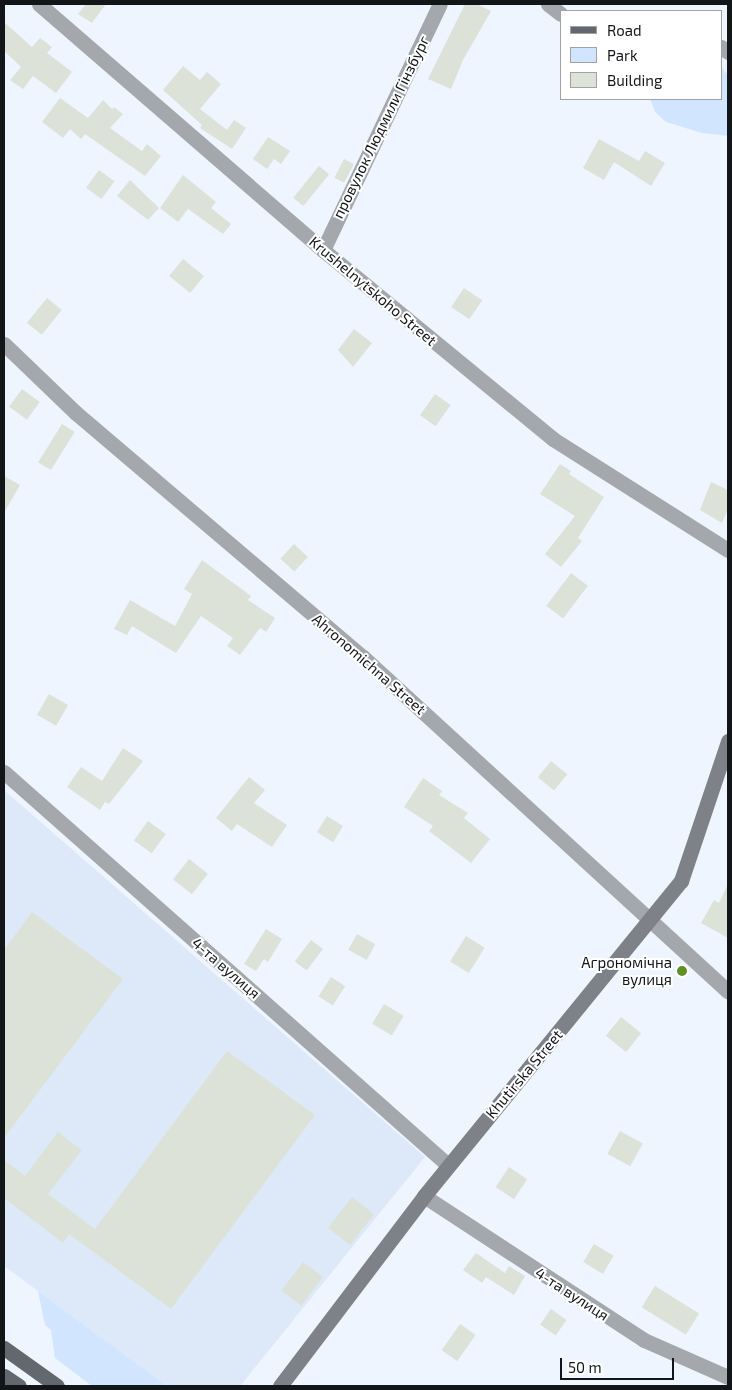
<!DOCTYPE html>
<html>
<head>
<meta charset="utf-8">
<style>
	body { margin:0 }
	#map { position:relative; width:732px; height:1390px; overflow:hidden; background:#eef5fe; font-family:"Exo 2",sans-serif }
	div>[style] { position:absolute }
	.built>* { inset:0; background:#dde9f9 }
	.green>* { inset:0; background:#d1e5ff }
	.building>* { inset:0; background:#dce2d8; transform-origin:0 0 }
	.minor>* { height:15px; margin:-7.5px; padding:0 7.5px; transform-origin:7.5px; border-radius:7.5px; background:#a4a7ab }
	.tertiary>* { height:15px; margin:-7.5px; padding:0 7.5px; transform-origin:7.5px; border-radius:7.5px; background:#a4a7ab }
	.secondary>* { height:15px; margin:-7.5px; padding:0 7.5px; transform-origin:7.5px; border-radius:7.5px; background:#7e8288 }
	.primary>* { height:15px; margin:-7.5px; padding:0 7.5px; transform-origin:7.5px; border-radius:7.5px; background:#62686e }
	.dots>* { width:14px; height:14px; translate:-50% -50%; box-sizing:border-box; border:2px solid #fff; border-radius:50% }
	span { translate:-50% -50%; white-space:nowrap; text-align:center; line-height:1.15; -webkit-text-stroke:4px #fff; paint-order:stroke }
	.street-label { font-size:15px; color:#131619 }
	.poi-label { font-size:15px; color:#131619 }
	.right { translate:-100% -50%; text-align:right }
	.frame { position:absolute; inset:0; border:5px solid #131619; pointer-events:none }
	.legend { position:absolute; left:560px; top:10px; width:162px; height:90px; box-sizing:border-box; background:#fff; border:1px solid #a1a2a3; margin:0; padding:6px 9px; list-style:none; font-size:15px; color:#131619 }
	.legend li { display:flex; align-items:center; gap:10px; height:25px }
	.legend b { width:25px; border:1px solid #a1a2a3 }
	.scale { position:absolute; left:560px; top:1358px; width:114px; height:22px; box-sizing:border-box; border:2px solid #131619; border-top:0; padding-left:6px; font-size:15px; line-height:18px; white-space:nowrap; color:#131619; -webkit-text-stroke:4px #fff; paint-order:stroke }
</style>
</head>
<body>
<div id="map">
	<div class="built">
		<div style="clip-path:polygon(4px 790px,425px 1157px,240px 1386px,167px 1386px,4px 1266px)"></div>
	</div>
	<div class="green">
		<div style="clip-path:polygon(721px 67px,728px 75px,728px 136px,702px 133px,666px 122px,655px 112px,650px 99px,721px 99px)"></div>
		<div style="clip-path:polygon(38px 1291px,167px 1386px,92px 1386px,55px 1358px,51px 1330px,45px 1325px)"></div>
	</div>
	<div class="building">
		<div style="clip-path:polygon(86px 4px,106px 4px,92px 23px,78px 14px)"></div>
		<div style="clip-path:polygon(465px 4px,477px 4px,491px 11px,463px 60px,451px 89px,428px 79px)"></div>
		<div style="clip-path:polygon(4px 22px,32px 47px,40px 38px,52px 47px,47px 53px,72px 72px,56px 93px,33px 76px,23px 89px,10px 80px,21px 67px,4px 51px)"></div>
		<div style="clip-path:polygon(183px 66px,200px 80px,207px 72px,221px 84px,200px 109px,227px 130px,234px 120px,246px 128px,232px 149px,200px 128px,202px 125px,163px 90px)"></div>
		<div style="clip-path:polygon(60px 98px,88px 118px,103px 100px,112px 109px,114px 107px,123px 114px,110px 128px,142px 151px,147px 144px,161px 156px,145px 176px,85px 134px,81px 139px,70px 129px,63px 138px,42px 122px)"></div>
		<div style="clip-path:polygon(268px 137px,290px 151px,281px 164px,274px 159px,267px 169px,253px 159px)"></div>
		<div style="clip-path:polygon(599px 139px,639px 161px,645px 151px,665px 163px,651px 186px,614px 162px,604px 180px,583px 168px)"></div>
		<div style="left:344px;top:159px;width:11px;height:21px;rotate:27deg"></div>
		<div style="left:319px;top:166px;width:13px;height:41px;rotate:39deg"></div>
		<div style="left:99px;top:170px;width:19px;height:22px;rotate:36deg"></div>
		<div style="clip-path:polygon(183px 175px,216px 202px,211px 208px,231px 224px,223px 234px,188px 209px,178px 222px,160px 208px)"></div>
		<div style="clip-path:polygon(130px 180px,159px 208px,148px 220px,117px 196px)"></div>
		<div style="left:183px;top:259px;width:27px;height:22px;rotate:39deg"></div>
		<div style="left:464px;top:288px;width:22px;height:23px;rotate:34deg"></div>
		<div style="left:47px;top:298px;width:19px;height:32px;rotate:39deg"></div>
		<div style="clip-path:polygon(354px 329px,372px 343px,353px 367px,338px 350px)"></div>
		<div style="left:22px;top:389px;width:22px;height:22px;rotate:36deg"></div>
		<div style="left:435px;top:394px;width:19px;height:26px;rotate:35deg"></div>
		<div style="left:62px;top:424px;width:15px;height:45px;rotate:32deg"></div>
		<div style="clip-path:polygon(560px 464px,571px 471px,569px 474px,604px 497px,578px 538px,582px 541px,561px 567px,545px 554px,575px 516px,540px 494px)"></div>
		<div style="clip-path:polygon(4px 476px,20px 485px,4px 513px)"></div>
		<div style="clip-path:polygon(711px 482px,728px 490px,728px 509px,722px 523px,700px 510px)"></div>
		<div style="left:294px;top:544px;width:19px;height:20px;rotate:43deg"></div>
		<div style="clip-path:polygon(202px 560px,251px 596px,248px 600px,275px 618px,266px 632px,260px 628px,240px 655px,227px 646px,233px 638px,201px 616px,176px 653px,132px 626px,127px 635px,114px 629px,130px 600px,175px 626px,192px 594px,184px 589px)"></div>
		<div style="left:571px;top:573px;width:21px;height:41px;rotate:37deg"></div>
		<div style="left:49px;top:694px;width:22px;height:24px;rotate:30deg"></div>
		<div style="clip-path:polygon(123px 748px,143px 761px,109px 804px,105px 802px,100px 810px,67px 787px,81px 767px,102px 781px)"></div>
		<div style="left:551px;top:761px;width:21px;height:21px;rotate:39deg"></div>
		<div style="clip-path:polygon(249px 777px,265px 790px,254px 803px,287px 825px,272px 847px,237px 824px,232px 831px,216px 818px)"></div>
		<div style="clip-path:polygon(423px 778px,442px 791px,439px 795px,468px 813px,464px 818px,490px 839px,471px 863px,429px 831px,433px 826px,404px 807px)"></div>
		<div style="left:327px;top:816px;width:19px;height:19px;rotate:32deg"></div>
		<div style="left:148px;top:821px;width:22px;height:24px;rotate:36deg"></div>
		<div style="left:189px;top:859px;width:24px;height:26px;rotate:38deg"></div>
		<div style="clip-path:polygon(728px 884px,728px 938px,701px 923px,714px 900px,719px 903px)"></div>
		<div style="clip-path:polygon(32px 912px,123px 979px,4px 1138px,4px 950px)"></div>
		<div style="clip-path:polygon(266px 929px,282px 939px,268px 962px,264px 959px,256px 971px,244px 964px)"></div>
		<div style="left:357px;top:934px;width:21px;height:18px;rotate:29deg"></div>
		<div style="left:466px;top:936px;width:22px;height:30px;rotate:32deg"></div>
		<div style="left:311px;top:940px;width:15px;height:27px;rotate:37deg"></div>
		<div style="left:331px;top:977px;width:17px;height:23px;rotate:33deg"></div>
		<div style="left:384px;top:1004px;width:23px;height:23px;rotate:31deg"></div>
		<div style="left:621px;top:1017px;width:26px;height:24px;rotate:39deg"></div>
		<div style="clip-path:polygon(227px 1051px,315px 1115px,171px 1309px,69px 1234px,63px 1243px,4px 1198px,4px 1160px,25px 1176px,58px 1132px,82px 1150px,48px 1194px,95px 1229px)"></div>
		<div style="left:620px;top:1131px;width:26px;height:26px;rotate:29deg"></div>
		<div style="left:509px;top:1167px;width:22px;height:24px;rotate:34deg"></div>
		<div style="left:352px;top:1197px;width:28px;height:39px;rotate:38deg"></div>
		<div style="left:594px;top:1244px;width:23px;height:21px;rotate:31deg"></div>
		<div style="clip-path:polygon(476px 1253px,505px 1273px,509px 1266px,525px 1276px,514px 1295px,486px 1277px,482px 1283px,463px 1270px)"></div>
		<div style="left:303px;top:1262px;width:25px;height:36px;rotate:37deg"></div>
		<div style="left:655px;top:1286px;width:52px;height:25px;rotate:32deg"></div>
		<div style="left:551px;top:1309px;width:19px;height:19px;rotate:35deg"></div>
		<div style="left:460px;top:1324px;width:19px;height:32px;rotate:35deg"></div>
	</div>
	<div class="minor">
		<div style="left:39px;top:4px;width:376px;rotate:40.9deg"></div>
		<div style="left:323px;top:250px;width:298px;rotate:39.4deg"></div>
		<div style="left:553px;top:439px;width:207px;rotate:32.4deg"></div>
		<div style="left:548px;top:4px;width:16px;rotate:38deg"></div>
		<div style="left:721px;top:47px;width:9px;rotate:36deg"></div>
		<div style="left:323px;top:250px;width:272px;rotate:-64.6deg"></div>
		<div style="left:4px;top:772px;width:593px;rotate:41.51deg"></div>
		<div style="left:424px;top:1196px;width:263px;rotate:33.2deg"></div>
		<div style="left:644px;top:1340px;width:92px;rotate:23.8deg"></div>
	</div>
	<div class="tertiary">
		<div style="left:4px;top:344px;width:100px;rotate:43.8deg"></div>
		<div style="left:76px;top:413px;width:377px;rotate:40.4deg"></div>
		<div style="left:363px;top:657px;width:495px;rotate:42.5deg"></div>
	</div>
	<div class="secondary">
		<div style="left:280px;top:1386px;width:238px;rotate:-52.8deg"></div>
		<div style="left:424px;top:1196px;width:407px;rotate:-50.8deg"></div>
		<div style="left:681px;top:881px;width:148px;rotate:-71.4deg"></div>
	</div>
	<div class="primary">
		<div style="left:4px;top:1348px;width:65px;rotate:35.6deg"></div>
		<div style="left:4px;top:1376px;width:18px;rotate:34deg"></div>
	</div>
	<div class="dots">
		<div style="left:682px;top:971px;background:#5f8f25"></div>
	</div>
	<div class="street-label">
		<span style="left:381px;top:127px;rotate:-64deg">провулок Людмили Гінзбург</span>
		<span style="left:373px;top:291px;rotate:40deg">Krushelnytskoho Street</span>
		<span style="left:369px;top:664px;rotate:41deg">Ahronomichna Street</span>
		<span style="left:226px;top:968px;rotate:41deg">4-та вулиця</span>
		<span style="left:524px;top:1074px;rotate:-50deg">Khutirska Street</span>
		<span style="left:572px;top:1294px;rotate:33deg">4-та вулиця</span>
	</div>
	<div class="poi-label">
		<span class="right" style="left:672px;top:971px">Агрономічна<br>вулиця</span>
	</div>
	<div class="frame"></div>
	<ul class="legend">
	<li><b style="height:6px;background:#62686e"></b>Road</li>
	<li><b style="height:14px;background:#d1e5ff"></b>Park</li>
	<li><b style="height:14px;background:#dce2d8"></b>Building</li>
	</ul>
	<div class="scale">50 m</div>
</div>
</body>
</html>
